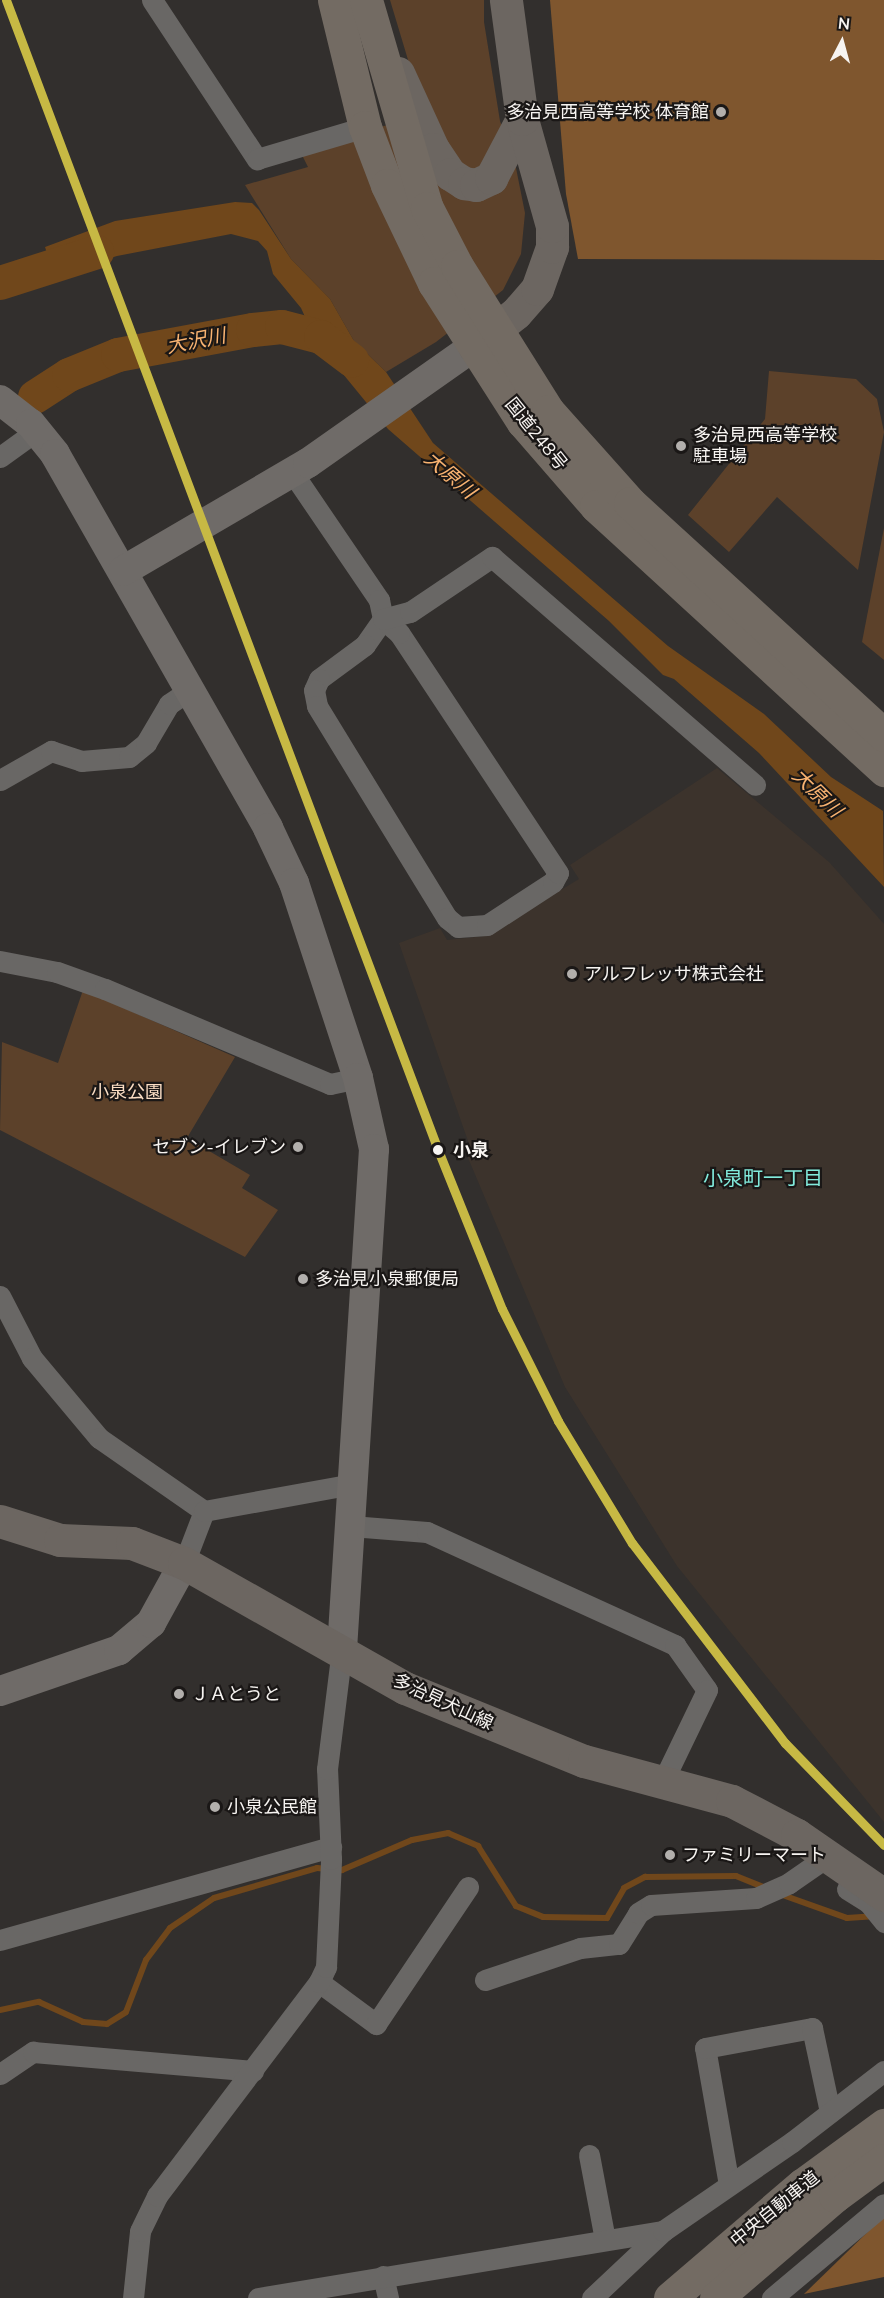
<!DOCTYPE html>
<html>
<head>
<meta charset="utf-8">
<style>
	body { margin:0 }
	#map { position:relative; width:884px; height:2298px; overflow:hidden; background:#322f2d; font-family:"Nunito Sans","Noto Sans JP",sans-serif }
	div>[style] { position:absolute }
	.built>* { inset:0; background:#3c332c }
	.green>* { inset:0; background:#5c412a }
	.forest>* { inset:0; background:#7f562e }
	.water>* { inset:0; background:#70471b }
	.stream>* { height:6px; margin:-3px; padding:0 3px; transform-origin:3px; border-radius:3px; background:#70471b }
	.river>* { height:34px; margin:-17px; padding:0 17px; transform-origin:17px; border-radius:17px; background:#70471b }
	.street>* { height:21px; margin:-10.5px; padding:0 10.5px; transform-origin:10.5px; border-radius:10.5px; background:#696765 }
	.secondary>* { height:30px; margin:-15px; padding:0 15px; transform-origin:15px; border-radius:15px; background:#6f6b68 }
	.primary>* { height:33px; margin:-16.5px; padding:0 16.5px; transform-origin:16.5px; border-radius:16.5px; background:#6c6661 }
	.highway>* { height:33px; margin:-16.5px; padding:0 16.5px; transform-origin:16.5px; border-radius:16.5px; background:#736b63 }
	.rail-1>* { height:9px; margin:-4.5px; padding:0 4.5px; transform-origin:4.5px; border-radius:4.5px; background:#c7b944 }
	.dots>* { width:16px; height:16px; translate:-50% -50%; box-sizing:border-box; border:3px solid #1a1716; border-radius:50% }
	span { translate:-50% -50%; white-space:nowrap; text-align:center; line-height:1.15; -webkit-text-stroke:4.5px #1a1716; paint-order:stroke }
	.poi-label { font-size:18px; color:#f7f4f1 }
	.right { translate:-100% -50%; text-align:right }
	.left { translate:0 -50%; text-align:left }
	.street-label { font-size:18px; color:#f7f4f1 }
	.park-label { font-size:18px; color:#fbdec4 }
	.stop-label { font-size:18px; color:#f7f4f1; font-weight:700 }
	.water-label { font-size:20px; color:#f9b371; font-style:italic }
	.neighbourhood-label { font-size:20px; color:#82ebdc }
	.north { position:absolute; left:812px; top:12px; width:60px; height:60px; -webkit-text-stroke:4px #1a1716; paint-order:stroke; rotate:6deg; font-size:16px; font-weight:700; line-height:24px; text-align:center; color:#f7f4f1 }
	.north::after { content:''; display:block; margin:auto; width:21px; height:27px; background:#f7f4f1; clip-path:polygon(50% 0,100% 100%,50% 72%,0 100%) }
</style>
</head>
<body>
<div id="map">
	<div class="built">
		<div style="clip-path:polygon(717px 768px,829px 862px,884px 924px,884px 1822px,677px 1566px,565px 1387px,463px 1146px,469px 1144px,399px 943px,440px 928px,447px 940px,485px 936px,579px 879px,570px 865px)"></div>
	</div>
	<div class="green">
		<div style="clip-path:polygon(390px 0,484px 0,484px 22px,500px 121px,516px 168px,525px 213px,521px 254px,503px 290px,436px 342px,386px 372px,354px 341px,330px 299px,291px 259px,245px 185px,308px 167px,301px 153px,424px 113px)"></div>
		<div style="clip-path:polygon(769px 371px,856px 379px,877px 399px,884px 432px,858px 570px,777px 497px,729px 552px,688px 515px,765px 419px)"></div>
		<div style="clip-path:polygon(884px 528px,884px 660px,862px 642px)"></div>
		<div style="clip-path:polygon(83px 990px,235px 1057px,187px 1138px,250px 1175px,242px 1188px,278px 1210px,245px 1257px,0 1130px,2px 1042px,58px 1063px)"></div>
	</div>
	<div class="forest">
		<div style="clip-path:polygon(550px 0,884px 0,884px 260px,578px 259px,566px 194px)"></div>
		<div style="clip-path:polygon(884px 2216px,884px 2277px,804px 2294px)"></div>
	</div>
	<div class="water">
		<div style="clip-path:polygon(235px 202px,252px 203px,259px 210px,291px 259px,330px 299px,354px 341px,386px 372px,433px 443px,668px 646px,764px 714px,831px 777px,883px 811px,884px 887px,759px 753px,674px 679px,663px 675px,609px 621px,388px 429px,316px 341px,301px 308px,273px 274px,267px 251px,258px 241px,231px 234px,117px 256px,54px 275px,45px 247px,115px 221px)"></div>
	</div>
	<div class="stream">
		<div style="left:777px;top:1893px;width:74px;rotate:19.7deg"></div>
		<div style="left:847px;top:1918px;width:26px;rotate:-4deg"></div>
		<div style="left:0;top:2010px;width:40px;rotate:-12deg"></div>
		<div style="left:39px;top:2002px;width:48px;rotate:24.4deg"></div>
		<div style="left:83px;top:2022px;width:24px;rotate:5deg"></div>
		<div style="left:107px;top:2024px;width:22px;rotate:-32deg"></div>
		<div style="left:126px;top:2012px;width:56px;rotate:-69deg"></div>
		<div style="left:146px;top:1960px;width:40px;rotate:-53deg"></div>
		<div style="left:170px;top:1928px;width:53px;rotate:-34.3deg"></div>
		<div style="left:214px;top:1898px;width:107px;rotate:-16.2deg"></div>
		<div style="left:317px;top:1868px;width:25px;rotate:5deg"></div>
		<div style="left:342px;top:1870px;width:76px;rotate:-23.2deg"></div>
		<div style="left:412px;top:1840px;width:37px;rotate:-11deg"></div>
		<div style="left:448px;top:1833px;width:33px;rotate:23deg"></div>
		<div style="left:478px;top:1846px;width:71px;rotate:57.7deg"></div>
		<div style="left:516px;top:1906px;width:29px;rotate:22deg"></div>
		<div style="left:543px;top:1917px;width:64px;rotate:0.9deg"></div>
		<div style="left:607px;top:1918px;width:34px;rotate:-60deg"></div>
		<div style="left:624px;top:1888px;width:24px;rotate:-28deg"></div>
		<div style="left:645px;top:1877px;width:91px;rotate:-0.6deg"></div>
		<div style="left:736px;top:1876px;width:31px;rotate:22deg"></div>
	</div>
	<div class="river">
		<div style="left:0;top:283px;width:102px;rotate:-17.7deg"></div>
		<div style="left:35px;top:397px;width:40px;rotate:-32.9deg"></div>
		<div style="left:69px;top:375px;width:53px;rotate:-22.2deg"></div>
		<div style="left:118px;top:355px;width:137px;rotate:-10.5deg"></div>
		<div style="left:253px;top:330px;width:29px;rotate:-6deg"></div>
		<div style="left:282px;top:327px;width:40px;rotate:14.4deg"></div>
		<div style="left:321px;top:337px;width:39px;rotate:37deg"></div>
	</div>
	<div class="street">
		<div style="left:152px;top:0;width:191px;rotate:56.6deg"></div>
		<div style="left:257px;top:159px;width:113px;rotate:-16.5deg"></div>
		<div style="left:0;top:457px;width:44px;rotate:-35.8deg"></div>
		<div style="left:292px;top:472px;width:155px;rotate:55.8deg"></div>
		<div style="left:379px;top:600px;width:19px;rotate:78deg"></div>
		<div style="left:383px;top:619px;width:32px;rotate:125deg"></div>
		<div style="left:365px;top:645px;width:57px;rotate:143.5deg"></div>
		<div style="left:319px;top:679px;width:12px;rotate:114deg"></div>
		<div style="left:314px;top:690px;width:16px;rotate:79deg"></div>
		<div style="left:317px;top:706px;width:249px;rotate:58.5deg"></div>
		<div style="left:447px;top:918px;width:14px;rotate:39deg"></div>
		<div style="left:458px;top:927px;width:29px;rotate:-4deg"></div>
		<div style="left:487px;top:925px;width:79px;rotate:-33.1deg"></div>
		<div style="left:553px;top:882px;width:10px;rotate:-61deg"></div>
		<div style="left:558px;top:873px;width:288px;rotate:-123.5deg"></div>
		<div style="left:399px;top:633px;width:21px;rotate:-139deg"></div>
		<div style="left:383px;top:619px;width:28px;rotate:-15deg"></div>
		<div style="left:410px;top:612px;width:99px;rotate:-33.9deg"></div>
		<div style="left:492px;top:557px;width:348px;rotate:40.9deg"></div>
		<div style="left:0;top:780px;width:59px;rotate:-29.6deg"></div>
		<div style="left:51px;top:751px;width:32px;rotate:18deg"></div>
		<div style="left:81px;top:761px;width:48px;rotate:-4.8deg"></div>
		<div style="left:129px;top:757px;width:22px;rotate:-39deg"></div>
		<div style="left:146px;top:743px;width:45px;rotate:-59.5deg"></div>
		<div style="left:169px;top:704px;width:27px;rotate:-34deg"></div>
		<div style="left:0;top:961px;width:58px;rotate:10.9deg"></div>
		<div style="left:57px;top:972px;width:51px;rotate:19.5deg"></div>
		<div style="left:105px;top:989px;width:244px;rotate:22.9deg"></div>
		<div style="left:330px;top:1084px;width:29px;rotate:-12deg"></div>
		<div style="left:0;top:1296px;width:70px;rotate:62.7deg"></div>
		<div style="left:32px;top:1358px;width:104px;rotate:50.1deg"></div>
		<div style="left:99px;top:1438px;width:128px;rotate:34.8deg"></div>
		<div style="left:204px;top:1511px;width:56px;rotate:111deg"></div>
		<div style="left:204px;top:1511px;width:151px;rotate:-10.3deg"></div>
		<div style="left:351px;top:1526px;width:76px;rotate:4.5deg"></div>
		<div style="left:427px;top:1532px;width:273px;rotate:24.5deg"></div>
		<div style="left:675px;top:1645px;width:55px;rotate:54.6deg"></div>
		<div style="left:707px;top:1690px;width:103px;rotate:115.8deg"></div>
		<div style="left:847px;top:1889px;width:25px;rotate:32deg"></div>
		<div style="left:868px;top:1902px;width:26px;rotate:51deg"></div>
		<div style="left:0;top:1940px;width:344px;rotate:-15.7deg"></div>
		<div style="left:485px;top:1980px;width:100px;rotate:-18.6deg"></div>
		<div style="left:580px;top:1948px;width:39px;rotate:-6deg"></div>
		<div style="left:619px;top:1944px;width:36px;rotate:-58deg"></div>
		<div style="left:638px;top:1913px;width:15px;rotate:-32deg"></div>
		<div style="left:651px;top:1905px;width:105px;rotate:-3.8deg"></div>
		<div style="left:756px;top:1898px;width:36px;rotate:-24deg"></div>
		<div style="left:789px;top:1883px;width:47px;rotate:-34.7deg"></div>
		<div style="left:319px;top:1982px;width:71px;rotate:36.4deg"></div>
		<div style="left:376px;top:2024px;width:165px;rotate:-56.1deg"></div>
		<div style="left:0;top:2074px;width:40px;rotate:-34deg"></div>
		<div style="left:33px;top:2052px;width:221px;rotate:4.9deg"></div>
		<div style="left:589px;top:2155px;width:86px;rotate:79.3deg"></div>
		<div style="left:729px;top:2185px;width:139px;rotate:-99.9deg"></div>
		<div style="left:705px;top:2048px;width:109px;rotate:-10.6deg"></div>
		<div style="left:812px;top:2028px;width:86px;rotate:77.9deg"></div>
		<div style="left:383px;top:2276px;width:23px;rotate:77deg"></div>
		<div style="left:133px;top:2298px;width:67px;rotate:-84deg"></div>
		<div style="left:140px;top:2231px;width:39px;rotate:-64deg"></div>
		<div style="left:157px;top:2196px;width:268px;rotate:-52.9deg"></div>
		<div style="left:319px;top:1982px;width:17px;rotate:-65deg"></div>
		<div style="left:326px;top:1967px;width:108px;rotate:-87.3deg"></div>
		<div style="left:331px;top:1859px;width:90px;rotate:-92.5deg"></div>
		<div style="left:327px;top:1769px;width:121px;rotate:-82.9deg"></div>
		<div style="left:258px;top:2298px;width:411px;rotate:-9.4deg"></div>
		<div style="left:592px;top:2298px;width:98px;rotate:-43.3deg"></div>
		<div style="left:663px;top:2231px;width:157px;rotate:-34.6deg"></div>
		<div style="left:792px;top:2142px;width:116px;rotate:-37.7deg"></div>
		<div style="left:772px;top:2298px;width:146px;rotate:-40deg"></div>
	</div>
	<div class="secondary">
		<div style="left:0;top:400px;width:39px;rotate:38deg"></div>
		<div style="left:31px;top:424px;width:38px;rotate:51deg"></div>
		<div style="left:55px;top:454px;width:430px;rotate:60.3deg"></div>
		<div style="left:268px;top:828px;width:61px;rotate:64.7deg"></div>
		<div style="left:294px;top:883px;width:205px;rotate:71.8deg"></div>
		<div style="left:358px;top:1078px;width:73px;rotate:77.3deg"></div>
		<div style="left:374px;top:1149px;width:501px;rotate:93.66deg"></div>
		<div style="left:123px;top:571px;width:214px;rotate:-30.3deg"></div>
		<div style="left:308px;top:463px;width:202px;rotate:-35.1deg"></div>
		<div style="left:0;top:1691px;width:126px;rotate:-19deg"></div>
		<div style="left:119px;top:1650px;width:42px;rotate:-40.2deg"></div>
		<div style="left:151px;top:1623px;width:68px;rotate:-61.2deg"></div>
	</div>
	<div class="primary">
		<div style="left:398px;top:73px;width:84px;rotate:65.3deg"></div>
		<div style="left:433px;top:149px;width:30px;rotate:56deg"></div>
		<div style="left:450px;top:174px;width:17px;rotate:33deg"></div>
		<div style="left:464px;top:183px;width:12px;rotate:9deg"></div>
		<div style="left:476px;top:185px;width:17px;rotate:-25deg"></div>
		<div style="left:491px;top:178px;width:67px;rotate:-62.3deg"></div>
		<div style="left:474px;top:346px;width:53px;rotate:-38.2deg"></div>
		<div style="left:516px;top:313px;width:32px;rotate:-49deg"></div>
		<div style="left:537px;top:289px;width:45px;rotate:-70.3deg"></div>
		<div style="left:552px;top:247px;width:21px;rotate:-90deg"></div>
		<div style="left:552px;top:226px;width:111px;rotate:-105.7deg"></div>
		<div style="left:522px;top:119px;width:120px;rotate:-97.7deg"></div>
		<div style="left:0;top:1521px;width:63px;rotate:17.6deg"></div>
		<div style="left:60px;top:1540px;width:72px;rotate:2.4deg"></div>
		<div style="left:132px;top:1543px;width:56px;rotate:21deg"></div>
		<div style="left:184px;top:1563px;width:254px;rotate:29.5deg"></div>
		<div style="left:405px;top:1688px;width:193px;rotate:22.2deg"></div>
		<div style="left:584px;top:1761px;width:153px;rotate:15.1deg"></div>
		<div style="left:732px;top:1801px;width:73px;rotate:27.6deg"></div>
		<div style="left:797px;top:1835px;width:106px;rotate:34.6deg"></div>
	</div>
	<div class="highway">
		<div style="left:334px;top:0;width:131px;rotate:76.3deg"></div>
		<div style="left:365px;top:127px;width:62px;rotate:69.2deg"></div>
		<div style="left:387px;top:185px;width:109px;rotate:64.4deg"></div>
		<div style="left:434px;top:283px;width:165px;rotate:57.4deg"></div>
		<div style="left:523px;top:422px;width:111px;rotate:49deg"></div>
		<div style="left:596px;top:506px;width:391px;rotate:42.5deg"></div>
		<div style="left:366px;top:0;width:217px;rotate:73.7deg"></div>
		<div style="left:427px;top:208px;width:65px;rotate:62.7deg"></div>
		<div style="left:457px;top:266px;width:171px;rotate:57.9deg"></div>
		<div style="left:548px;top:411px;width:123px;rotate:48.3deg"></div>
		<div style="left:630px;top:503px;width:344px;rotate:42.4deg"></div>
		<div style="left:670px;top:2298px;width:174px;rotate:-40.6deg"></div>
		<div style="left:802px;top:2185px;width:102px;rotate:-36.2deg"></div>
		<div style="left:716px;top:2298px;width:157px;rotate:-40.6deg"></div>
		<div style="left:835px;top:2196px;width:61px;rotate:-36.3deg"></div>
	</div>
	<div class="rail-1">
		<div style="left:6px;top:0;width:1228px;rotate:69.41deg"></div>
		<div style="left:438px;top:1150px;width:171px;rotate:68.1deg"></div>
		<div style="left:502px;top:1309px;width:125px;rotate:63.4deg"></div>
		<div style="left:558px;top:1421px;width:143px;rotate:58.8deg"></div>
		<div style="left:632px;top:1543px;width:252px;rotate:52.6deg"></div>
		<div style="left:785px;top:1743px;width:142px;rotate:45.9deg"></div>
	</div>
	<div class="dots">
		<div style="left:721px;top:112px;background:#b2afac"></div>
		<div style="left:681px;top:446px;background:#b2afac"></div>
		<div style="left:572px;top:974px;background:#b2afac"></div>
		<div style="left:298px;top:1147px;background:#b2afac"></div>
		<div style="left:438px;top:1150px;background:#f7f4f1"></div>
		<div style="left:303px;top:1279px;background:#b2afac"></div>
		<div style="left:179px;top:1694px;background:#b2afac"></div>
		<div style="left:215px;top:1807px;background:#b2afac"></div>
		<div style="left:670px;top:1855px;background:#b2afac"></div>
	</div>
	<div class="poi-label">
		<span class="right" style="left:709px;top:112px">多治見西高等学校 体育館</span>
		<span class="left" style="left:693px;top:446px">多治見西高等学校<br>駐車場</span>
		<span class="left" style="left:584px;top:974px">アルフレッサ株式会社</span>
		<span class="right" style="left:286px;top:1147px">セブン-イレブン</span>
		<span class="left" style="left:315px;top:1279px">多治見小泉郵便局</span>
		<span class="left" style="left:191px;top:1694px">ＪＡとうと</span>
		<span class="left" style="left:227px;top:1807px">小泉公民館</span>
		<span class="left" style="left:682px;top:1855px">ファミリーマート</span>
	</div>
	<div class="street-label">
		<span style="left:536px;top:434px;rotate:51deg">国道248号</span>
		<span style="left:443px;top:1702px;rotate:25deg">多治見犬山線</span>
		<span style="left:775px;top:2209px;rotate:-39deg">中央自動車道</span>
	</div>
	<div class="park-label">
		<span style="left:127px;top:1092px">小泉公園</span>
	</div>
	<div class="stop-label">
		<span class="left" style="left:453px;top:1150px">小泉</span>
	</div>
	<div class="water-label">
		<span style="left:196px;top:341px;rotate:-11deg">大沢川</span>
		<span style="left:450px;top:475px;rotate:41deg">大原川</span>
		<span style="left:817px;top:793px;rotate:44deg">大原川</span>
	</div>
	<div class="neighbourhood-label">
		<span style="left:763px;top:1178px">小泉町一丁目</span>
	</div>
	<div class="north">N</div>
</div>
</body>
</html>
